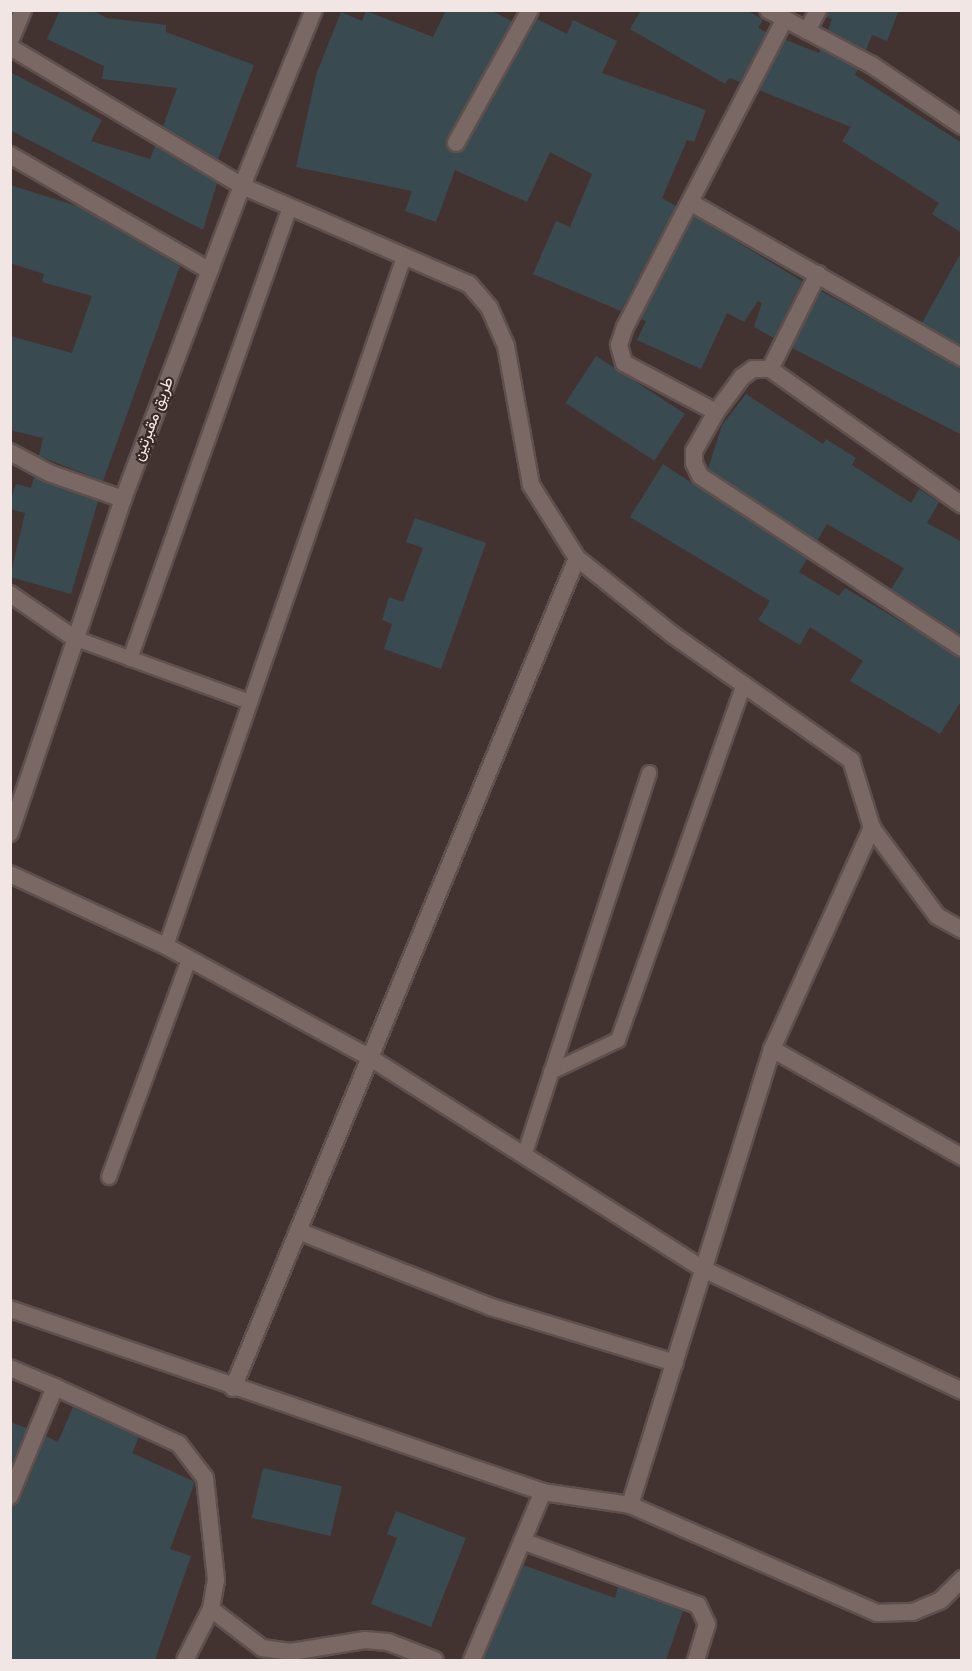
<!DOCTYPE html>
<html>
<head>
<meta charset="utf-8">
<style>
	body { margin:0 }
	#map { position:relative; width:972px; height:1671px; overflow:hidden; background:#433330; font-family:Helvetica,Vazirmatn,sans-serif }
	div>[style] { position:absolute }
	.building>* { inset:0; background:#3a4a51; transform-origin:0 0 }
	.roads { filter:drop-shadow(2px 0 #5d504d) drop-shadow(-2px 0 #5d504d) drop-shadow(0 2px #5d504d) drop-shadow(0 -2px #5d504d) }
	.service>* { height:14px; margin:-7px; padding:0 7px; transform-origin:7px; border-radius:7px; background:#7a6865 }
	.minor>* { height:16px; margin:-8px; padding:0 8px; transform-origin:8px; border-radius:8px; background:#7a6865 }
	.tertiary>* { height:16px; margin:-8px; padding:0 8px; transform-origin:8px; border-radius:8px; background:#7a6865 }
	span { translate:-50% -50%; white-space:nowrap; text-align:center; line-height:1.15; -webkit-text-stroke:4.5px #392926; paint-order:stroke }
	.street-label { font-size:16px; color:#f1e6e4 }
	.frame { position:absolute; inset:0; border:12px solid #f1e6e4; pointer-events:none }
</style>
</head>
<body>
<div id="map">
	<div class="building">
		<div style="clip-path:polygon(60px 10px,91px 10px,107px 18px,166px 25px,166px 32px,254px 65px,218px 159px,163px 126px,177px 88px,102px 79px,104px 66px,47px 39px)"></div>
		<div style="clip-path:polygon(446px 10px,490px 10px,512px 21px,447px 138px,447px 148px,451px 152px,465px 148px,537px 19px,567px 34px,573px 20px,617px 41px,602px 73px,706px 110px,694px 142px,687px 140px,662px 198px,676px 206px,621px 311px,533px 274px,556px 221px,570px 227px,592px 174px,550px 152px,527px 202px,455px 170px,436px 222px,405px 211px,412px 191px,296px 167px,316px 75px,341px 12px,362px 21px,366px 11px,433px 37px)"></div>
		<div style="clip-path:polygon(641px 10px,747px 10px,763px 20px,758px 28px,766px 32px,740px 82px,729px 78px,725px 84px,630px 29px)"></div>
		<div style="clip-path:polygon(828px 10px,899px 10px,887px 41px,872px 35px,866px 50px,828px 30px,832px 19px,826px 17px)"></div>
		<div style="clip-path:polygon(786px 40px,819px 53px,820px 49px,858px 69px,855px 75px,962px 143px,962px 233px,932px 214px,939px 203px,842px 141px,851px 127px,759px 90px)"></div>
		<div style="clip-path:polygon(10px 72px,102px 120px,91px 141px,150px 159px,155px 146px,217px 183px,203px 230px,10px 130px)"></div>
		<div style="clip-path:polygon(10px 185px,77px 206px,180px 266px,103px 481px,39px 456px,43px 438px,10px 430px,10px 336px,72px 353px,92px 296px,42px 282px,44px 274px,10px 263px)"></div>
		<div style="clip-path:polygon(694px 216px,802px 281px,774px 338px,754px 327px,762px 303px,758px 301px,744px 322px,727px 313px,701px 369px,637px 340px,646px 321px,641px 319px)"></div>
		<div style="clip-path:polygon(962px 251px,962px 346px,922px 323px)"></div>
		<div style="clip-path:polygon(821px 291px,962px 368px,962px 435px,792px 348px)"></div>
		<div style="left:596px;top:356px;width:106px;height:56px;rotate:33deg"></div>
		<div style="clip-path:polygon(746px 394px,823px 444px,826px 439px,856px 458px,852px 465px,911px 503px,919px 489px,939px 502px,927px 523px,962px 542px,962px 635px,891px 589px,904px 568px,827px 524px,817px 541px,708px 469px,722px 425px)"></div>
		<div style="clip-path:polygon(663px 464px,807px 559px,799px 572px,839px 596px,845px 588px,962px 658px,962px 700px,940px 734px,850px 681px,863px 661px,810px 627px,800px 645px,758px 620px,770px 601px,630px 517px)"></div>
		<div style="clip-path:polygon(34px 477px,98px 501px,71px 594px,10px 577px,25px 513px,10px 509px,10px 502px,16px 484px,31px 488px)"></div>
		<div style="clip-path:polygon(415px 518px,486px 543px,441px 669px,384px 649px,392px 624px,382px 620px,389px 597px,403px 602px,423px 548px,406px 542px)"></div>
		<div style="clip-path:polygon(73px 1407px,139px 1437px,132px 1453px,195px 1482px,170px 1549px,191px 1556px,155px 1660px,10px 1660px,10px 1506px,20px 1500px,46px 1436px,58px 1442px)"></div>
		<div style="clip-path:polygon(10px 1422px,27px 1428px,10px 1467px)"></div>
		<div style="left:263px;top:1468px;width:81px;height:51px;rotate:13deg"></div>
		<div style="clip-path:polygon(396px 1511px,466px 1538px,431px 1627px,371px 1604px,397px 1538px,387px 1534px)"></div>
		<div style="clip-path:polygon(523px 1565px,615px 1598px,618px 1587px,683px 1611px,666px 1660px,483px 1660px)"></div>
	</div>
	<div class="roads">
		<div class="service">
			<div style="left:74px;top:638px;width:187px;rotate:20deg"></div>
			<div style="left:130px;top:659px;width:479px;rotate:-70.5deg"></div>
			<div style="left:166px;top:946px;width:729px;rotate:-70.94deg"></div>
			<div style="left:551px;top:1072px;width:74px;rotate:-25.5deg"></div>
			<div style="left:618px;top:1040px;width:378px;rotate:-70.5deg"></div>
			<div style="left:524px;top:1156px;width:403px;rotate:-71.9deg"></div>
			<div style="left:109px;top:1177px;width:232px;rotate:-69.8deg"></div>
		</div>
		<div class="minor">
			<div style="left:768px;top:10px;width:118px;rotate:27.9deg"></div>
			<div style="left:872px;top:65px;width:109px;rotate:34.1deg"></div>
			<div style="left:807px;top:31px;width:24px;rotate:-62deg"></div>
			<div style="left:10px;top:41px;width:34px;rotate:-67deg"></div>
			<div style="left:10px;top:47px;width:270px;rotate:30.9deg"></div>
			<div style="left:242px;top:186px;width:247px;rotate:23.4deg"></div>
			<div style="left:469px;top:284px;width:30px;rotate:49deg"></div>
			<div style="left:489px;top:307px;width:43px;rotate:66.4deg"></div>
			<div style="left:506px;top:346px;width:141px;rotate:79.8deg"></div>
			<div style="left:531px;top:485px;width:86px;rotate:57.8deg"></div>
			<div style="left:577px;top:558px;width:123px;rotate:38.7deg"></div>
			<div style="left:673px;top:635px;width:218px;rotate:35.1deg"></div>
			<div style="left:851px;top:760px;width:71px;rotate:72.8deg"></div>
			<div style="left:872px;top:828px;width:109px;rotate:53.5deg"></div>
			<div style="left:937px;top:916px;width:29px;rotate:29deg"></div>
			<div style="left:456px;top:143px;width:152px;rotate:-60.9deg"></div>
			<div style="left:10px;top:155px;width:231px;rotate:30.1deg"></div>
			<div style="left:690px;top:202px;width:314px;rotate:29.8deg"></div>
			<div style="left:818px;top:274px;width:106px;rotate:116.8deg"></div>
			<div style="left:770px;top:369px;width:17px;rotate:180deg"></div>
			<div style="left:753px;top:369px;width:14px;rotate:144deg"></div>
			<div style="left:742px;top:377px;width:44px;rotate:126.6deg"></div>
			<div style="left:716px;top:412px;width:45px;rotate:119.4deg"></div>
			<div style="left:694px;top:451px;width:12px;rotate:90deg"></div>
			<div style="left:694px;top:463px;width:14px;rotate:65deg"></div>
			<div style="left:700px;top:476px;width:313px;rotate:33.3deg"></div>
			<div style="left:770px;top:369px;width:235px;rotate:35.3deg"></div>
			<div style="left:716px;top:412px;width:104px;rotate:-152deg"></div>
			<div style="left:624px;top:363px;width:19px;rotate:-106deg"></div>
			<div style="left:619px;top:345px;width:19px;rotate:-72deg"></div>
			<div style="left:625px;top:327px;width:346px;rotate:-62.6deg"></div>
			<div style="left:10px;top:452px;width:44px;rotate:28.3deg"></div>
			<div style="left:49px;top:473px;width:78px;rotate:19.4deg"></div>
			<div style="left:10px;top:594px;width:78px;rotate:34.5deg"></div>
			<div style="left:10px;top:874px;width:172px;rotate:24.8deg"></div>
			<div style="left:166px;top:946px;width:231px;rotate:28.7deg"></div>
			<div style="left:369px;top:1057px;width:396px;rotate:32.4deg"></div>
			<div style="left:703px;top:1269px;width:286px;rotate:25.2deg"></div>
			<div style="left:772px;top:1049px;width:219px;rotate:29.6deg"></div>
			<div style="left:298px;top:1231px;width:207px;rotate:21.5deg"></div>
			<div style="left:491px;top:1307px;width:192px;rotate:16.9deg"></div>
			<div style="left:10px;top:1309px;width:564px;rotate:18.95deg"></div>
			<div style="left:543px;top:1492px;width:88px;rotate:8.5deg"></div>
			<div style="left:630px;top:1505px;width:478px;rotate:-72.7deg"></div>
			<div style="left:772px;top:1049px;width:243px;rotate:-65.7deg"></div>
			<div style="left:10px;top:1368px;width:49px;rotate:22.9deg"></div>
			<div style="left:233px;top:1388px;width:898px;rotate:-67.49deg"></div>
			<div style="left:10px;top:1496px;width:118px;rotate:-67.6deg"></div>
			<div style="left:55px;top:1387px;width:136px;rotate:24.7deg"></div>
			<div style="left:179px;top:1444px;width:43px;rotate:52.6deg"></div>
			<div style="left:205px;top:1478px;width:103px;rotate:83.8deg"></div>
			<div style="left:216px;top:1580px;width:29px;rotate:100deg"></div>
			<div style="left:211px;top:1609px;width:57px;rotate:117deg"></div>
			<div style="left:630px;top:1505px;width:270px;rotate:23.6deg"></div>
			<div style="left:877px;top:1613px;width:36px;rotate:-2deg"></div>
			<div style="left:913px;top:1612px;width:30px;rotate:-23deg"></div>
			<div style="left:941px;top:1600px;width:30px;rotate:-45deg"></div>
			<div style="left:522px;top:1541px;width:187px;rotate:20deg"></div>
			<div style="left:698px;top:1605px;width:21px;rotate:65deg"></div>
			<div style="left:707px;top:1624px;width:38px;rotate:107deg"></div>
			<div style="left:211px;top:1609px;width:64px;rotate:37.4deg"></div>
			<div style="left:262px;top:1648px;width:29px;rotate:8deg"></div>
			<div style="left:291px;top:1652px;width:75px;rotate:-9.2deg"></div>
			<div style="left:365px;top:1640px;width:23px;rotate:5deg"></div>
			<div style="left:388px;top:1642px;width:50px;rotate:21deg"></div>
			<div style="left:472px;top:1660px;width:182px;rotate:-67.1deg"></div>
		</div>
		<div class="tertiary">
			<div style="left:10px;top:833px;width:353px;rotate:-71.3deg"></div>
			<div style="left:123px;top:499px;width:335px;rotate:-69.2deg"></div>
			<div style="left:242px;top:186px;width:190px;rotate:-67.8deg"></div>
		</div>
	</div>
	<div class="street-label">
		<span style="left:153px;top:419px;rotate:-69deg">طريق مقبرتين</span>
	</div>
	<div class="frame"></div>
</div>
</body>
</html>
